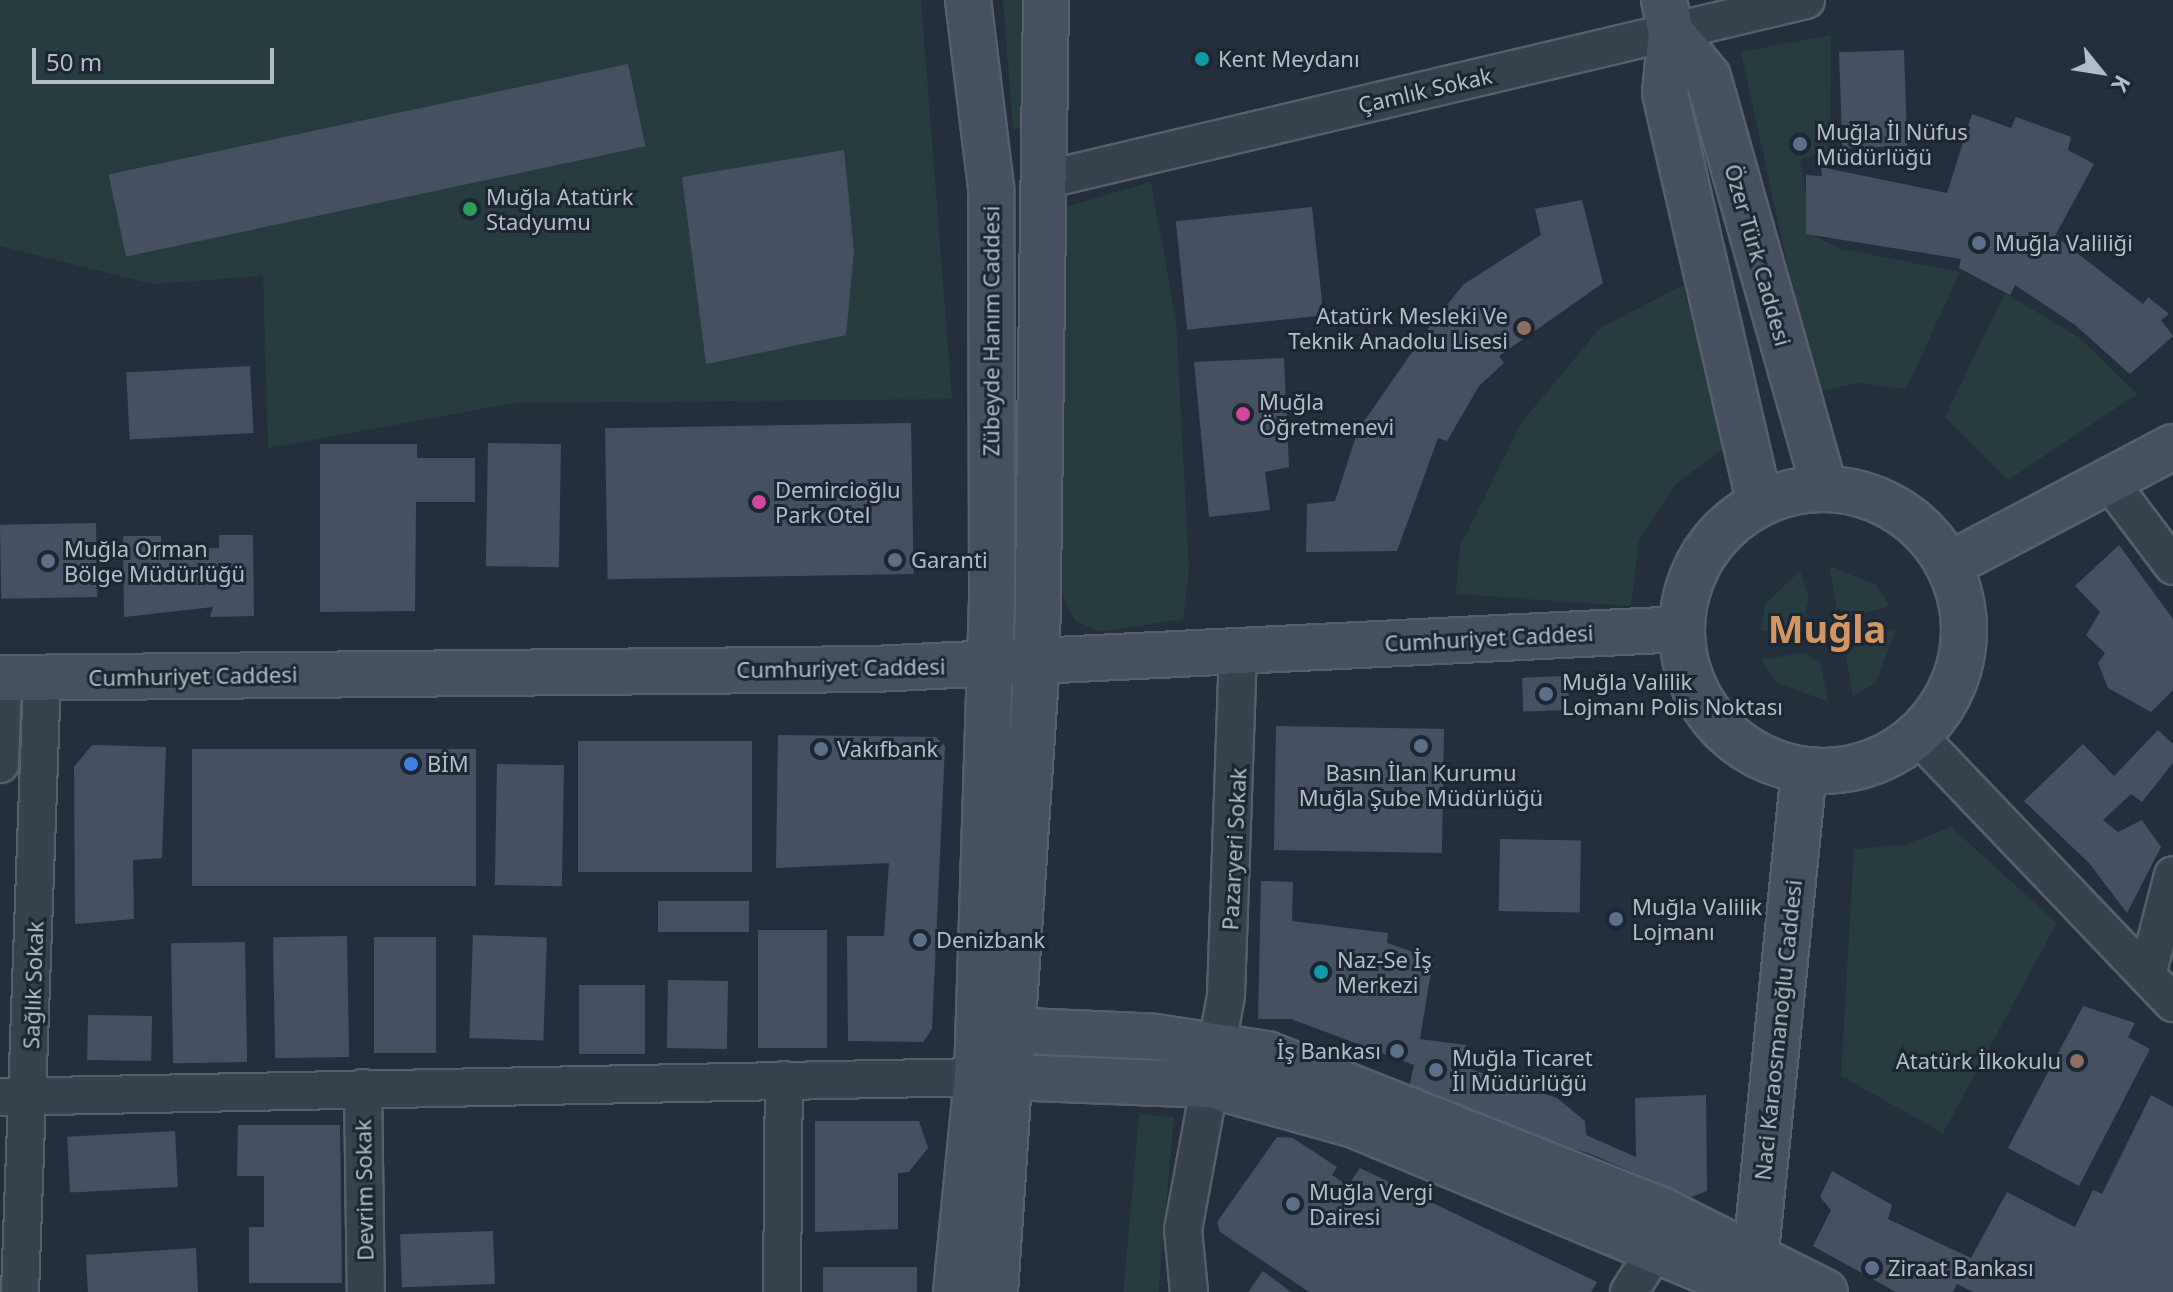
<!DOCTYPE html>
<html>
<head>
<meta charset="utf-8">
<style>
	body { margin:0 }
	#map { position:relative; width:2173px; height:1292px; overflow:hidden; background:#242f3e; font-family:"Noto Sans",sans-serif }
	div>[style] { position:absolute }
	.green>* { inset:0; background:#263c3f; transform-origin:0 0 }
	.building>* { inset:0; background:#455162; transform-origin:0 0 }
	.roads { filter:drop-shadow(2px 0 #565f6c) drop-shadow(-2px 0 #565f6c) drop-shadow(0 2px #565f6c) drop-shadow(0 -2px #565f6c) }
	.street>* { height:36px; margin:-18px; padding:0 18px; transform-origin:18px; border-radius:18px; background:#38414e }
	.secondary>* { height:44px; margin:-22px; padding:0 22px; transform-origin:22px; border-radius:22px; background:#465061 }
	.secondary>.ring { margin:-22px; padding:0; box-sizing:content-box; background:none; border:44px solid #465061; border-radius:50% }
	.dots>* { width:22px; height:22px; translate:-50% -50%; box-sizing:border-box; border:4px solid #1d2633; border-radius:50% }
	span { translate:-50% -50%; white-space:nowrap; text-align:center; line-height:1.15; -webkit-text-stroke:6px #1d2633; paint-order:stroke }
	.poi-label { font-size:22px; color:#b4bcc9 }
	.left { translate:0 -50%; text-align:left }
	.right { translate:-100% -50%; text-align:right }
	.street-label { font-size:22px; color:#b4bcc9 }
	.town-label { font-size:38px; color:#d59563; font-weight:700 }
	.north { position:absolute; left:2061px; top:32px; width:80px; height:80px; -webkit-text-stroke:6px #1d2633; paint-order:stroke; rotate:120deg; font-size:22px; font-weight:700; line-height:32px; text-align:center; color:#b4bcc9 }
	.north::after { content:''; display:block; margin:auto; width:28px; height:36px; background:#b4bcc9; clip-path:polygon(50% 0,100% 100%,50% 72%,0 100%) }
	.scale { position:absolute; left:32px; top:48px; width:242px; height:36px; box-sizing:border-box; border:4px solid #b4bcc9; border-top:0; padding-left:10px; font-size:24px; line-height:28px; white-space:nowrap; color:#b4bcc9; -webkit-text-stroke:6px #1d2633; paint-order:stroke }
</style>
</head>
<body>
<div id="map">
	<div class="green">
		<div style="clip-path:polygon(0 0,921px 0,952px 399px,514px 403px,268px 448px,263px 276px,153px 284px,0 246px)"></div>
		<div style="clip-path:polygon(1003px 0,1029px 0,1023px 130px,1013px 128px)"></div>
		<div style="clip-path:polygon(1831px 35px,1830px 150px,1800px 160px,1814px 236px,1841px 249px,1960px 272px,1906px 389px,1858px 383px,1815px 392px,1741px 52px)"></div>
		<div style="clip-path:polygon(1151px 182px,1176px 320px,1189px 569px,1183px 619px,1100px 632px,1075px 621px,1060px 588px,1062px 208px)"></div>
		<div style="clip-path:polygon(1683px 285px,1724px 448px,1676px 484px,1639px 540px,1631px 606px,1456px 594px,1460px 547px,1522px 422px,1600px 328px)"></div>
		<div style="clip-path:polygon(2005px 293px,2080px 338px,2137px 394px,2008px 480px,1945px 417px)"></div>
		<div style="clip-path:polygon(1829px 566px,1875px 584px,1890px 606px,1852px 616px,1837px 608px)"></div>
		<div style="clip-path:polygon(1800px 571px,1809px 598px,1801px 631px,1760px 631px,1766px 603px)"></div>
		<div style="clip-path:polygon(1896px 629px,1876px 683px,1853px 696px,1846px 656px,1861px 639px)"></div>
		<div style="clip-path:polygon(1805px 653px,1821px 664px,1828px 702px,1776px 682px,1761px 659px)"></div>
		<div style="clip-path:polygon(1951px 827px,2057px 923px,1943px 1133px,1841px 1076px,1854px 849px,1906px 845px)"></div>
		<div style="left:1139px;top:1114px;width:35px;height:179px;rotate:5deg"></div>
	</div>
	<div class="building">
		<div style="left:1904px;top:50px;width:96px;height:65px;rotate:88deg"></div>
		<div style="left:628px;top:64px;width:84px;height:531px;rotate:78deg"></div>
		<div style="clip-path:polygon(1972px 114px,2011px 128px,2016px 117px,2071px 137px,2068px 150px,2094px 164px,2055px 236px,2143px 304px,2148px 297px,2169px 314px,2161px 320px,2173px 336px,2130px 374px,2075px 325px,2015px 285px,2010px 295px,1959px 268px,1961px 259px,1806px 234px,1806px 175px,1822px 176px,1821px 167px,1947px 193px)"></div>
		<div style="clip-path:polygon(844px 150px,854px 251px,846px 335px,706px 364px,682px 177px)"></div>
		<div style="clip-path:polygon(1582px 200px,1603px 283px,1499px 356px,1504px 363px,1479px 386px,1447px 441px,1438px 438px,1397px 551px,1306px 552px,1307px 504px,1335px 501px,1358px 430px,1433px 322px,1464px 284px,1541px 235px,1535px 209px)"></div>
		<div style="left:1312px;top:207px;width:109px;height:137px;rotate:84deg"></div>
		<div style="clip-path:polygon(1284px 358px,1289px 467px,1265px 472px,1270px 510px,1209px 517px,1194px 362px)"></div>
		<div style="left:250px;top:366px;width:67px;height:124px;rotate:87deg"></div>
		<div style="left:911px;top:423px;width:151px;height:306px;rotate:89deg"></div>
		<div style="left:488px;top:443px;width:73px;height:123px;rotate:1deg"></div>
		<div style="clip-path:polygon(320px 444px,417px 444px,417px 458px,475px 458px,475px 502px,416px 502px,415px 611px,320px 612px)"></div>
		<div style="left:96px;top:523px;width:74px;height:96px;rotate:89deg"></div>
		<div style="clip-path:polygon(219px 535px,253px 535px,254px 616px,210px 617px,213px 607px,124px 617px,123px 536px,161px 536px,161px 549px,219px 548px)"></div>
		<div style="clip-path:polygon(2119px 545px,2173px 619px,2173px 690px,2151px 712px,2108px 688px,2098px 663px,2105px 653px,2086px 635px,2100px 612px,2075px 586px)"></div>
		<div style="left:1568px;top:676px;width:34px;height:46px;rotate:88deg"></div>
		<div style="left:1444px;top:729px;width:124px;height:168px;rotate:91deg"></div>
		<div style="clip-path:polygon(2158px 730px,2173px 744px,2173px 763px,2142px 802px,2131px 794px,2103px 820px,2118px 832px,2142px 820px,2161px 847px,2127px 913px,2089px 863px,2024px 801px,2083px 744px,2114px 776px)"></div>
		<div style="clip-path:polygon(778px 735px,936px 737px,945px 746px,932px 1029px,923px 1042px,848px 1041px,847px 936px,884px 936px,889px 863px,776px 868px)"></div>
		<div style="left:578px;top:741px;width:174px;height:131px"></div>
		<div style="clip-path:polygon(92px 745px,166px 747px,162px 858px,133px 860px,134px 919px,75px 924px,74px 767px)"></div>
		<div style="left:476px;top:749px;width:137px;height:284px;rotate:90deg"></div>
		<div style="left:497px;top:764px;width:67px;height:121px;rotate:1deg"></div>
		<div style="left:1500px;top:839px;width:81px;height:72px;rotate:1deg"></div>
		<div style="clip-path:polygon(1261px 881px,1293px 882px,1292px 921px,1388px 933px,1387px 943px,1433px 959px,1420px 1039px,1466px 1045px,1464px 1067px,1557px 1098px,1585px 1121px,1586px 1135px,1636px 1157px,1635px 1098px,1706px 1095px,1707px 1191px,1691px 1197px,1588px 1153px,1406px 1101px,1414px 1065px,1291px 1019px,1258px 1019px)"></div>
		<div style="left:658px;top:901px;width:91px;height:31px"></div>
		<div style="left:758px;top:930px;width:69px;height:118px"></div>
		<div style="left:473px;top:935px;width:74px;height:103px;rotate:2deg"></div>
		<div style="left:347px;top:936px;width:121px;height:74px;rotate:89deg"></div>
		<div style="left:374px;top:937px;width:62px;height:116px"></div>
		<div style="left:245px;top:942px;width:120px;height:74px;rotate:89deg"></div>
		<div style="left:668px;top:980px;width:60px;height:68px;rotate:1deg"></div>
		<div style="left:579px;top:985px;width:66px;height:69px"></div>
		<div style="clip-path:polygon(2083px 1006px,2135px 1023px,2128px 1037px,2150px 1049px,2079px 1186px,2008px 1148px)"></div>
		<div style="left:88px;top:1015px;width:64px;height:45px;rotate:1deg"></div>
		<div style="clip-path:polygon(2151px 1095px,2173px 1107px,2173px 1292px,1973px 1292px,1957px 1284px,1953px 1292px,1896px 1292px,1813px 1246px,1831px 1210px,1820px 1197px,1832px 1171px,1892px 1205px,1888px 1219px,1971px 1258px,2007px 1192px,2075px 1227px,2093px 1190px,2102px 1194px)"></div>
		<div style="clip-path:polygon(815px 1121px,919px 1121px,928px 1148px,909px 1172px,898px 1173px,898px 1229px,815px 1232px)"></div>
		<div style="clip-path:polygon(238px 1125px,340px 1125px,342px 1283px,249px 1283px,249px 1227px,264px 1227px,264px 1176px,237px 1176px)"></div>
		<div style="left:175px;top:1131px;width:56px;height:108px;rotate:87deg"></div>
		<div style="clip-path:polygon(1277px 1137px,1293px 1138px,1337px 1167px,1332px 1175px,1348px 1186px,1360px 1168px,1597px 1282px,1591px 1292px,1309px 1292px,1220px 1232px,1217px 1222px)"></div>
		<div style="left:493px;top:1231px;width:53px;height:93px;rotate:88deg"></div>
		<div style="clip-path:polygon(196px 1248px,198px 1292px,88px 1292px,86px 1255px)"></div>
		<div style="left:823px;top:1267px;width:94px;height:25px"></div>
		<div style="clip-path:polygon(1263px 1271px,1291px 1292px,1248px 1292px)"></div>
	</div>
	<div class="roads">
		<div class="street">
			<div style="left:1044px;top:180px;width:783px;rotate:-13.29deg"></div>
			<div style="left:2109px;top:481px;width:106px;rotate:53deg"></div>
			<div style="left:1917px;top:735px;width:371px;rotate:46.3deg"></div>
			<div style="left:0;top:764px;width:86px;rotate:-88deg"></div>
			<div style="left:2147px;top:975px;width:103px;rotate:-75.4deg"></div>
			<div style="left:363px;top:1088px;width:204px;rotate:89.2deg"></div>
			<div style="left:0;top:1097px;width:977px;rotate:-1.17deg"></div>
			<div style="left:20px;top:1292px;width:615px;rotate:-87.95deg"></div>
			<div style="left:782px;top:1292px;width:212px;rotate:-89.5deg"></div>
			<div style="left:1189px;top:1292px;width:62px;rotate:-95.5deg"></div>
			<div style="left:1183px;top:1230px;width:239px;rotate:-79.6deg"></div>
			<div style="left:1226px;top:995px;width:344px;rotate:-88deg"></div>
			<div style="left:1629px;top:1292px;width:52px;rotate:-57.5deg"></div>
		</div>
		<div class="secondary">
			<div style="left:1664px;top:0;width:33px;rotate:78deg"></div>
			<div style="left:1671px;top:32px;width:61px;rotate:95.6deg"></div>
			<div style="left:1665px;top:93px;width:421px;rotate:77deg"></div>
			<div style="left:1671px;top:32px;width:58px;rotate:50.6deg"></div>
			<div style="left:1708px;top:77px;width:427px;rotate:74.2deg"></div>
			<div class="ring" style="left:1682px;top:489px;width:238px;height:238px"></div>
			<div style="left:1949px;top:565px;width:253px;rotate:-27.8deg"></div>
			<div style="left:0;top:678px;width:874px;rotate:-0.59deg"></div>
			<div style="left:874px;top:669px;width:809px;rotate:-2.83deg"></div>
			<div style="left:982px;top:1029px;width:173px;rotate:2.6deg"></div>
			<div style="left:1155px;top:1037px;width:113px;rotate:8.6deg"></div>
			<div style="left:1267px;top:1054px;width:426px;rotate:21.6deg"></div>
			<div style="left:1663px;top:1211px;width:181px;rotate:26.6deg"></div>
			<div style="left:985px;top:1076px;width:226px;rotate:2.3deg"></div>
			<div style="left:1211px;top:1085px;width:148px;rotate:15.6deg"></div>
			<div style="left:1354px;top:1125px;width:434px;rotate:22.6deg"></div>
			<div style="left:1753px;top:1281px;width:514px;rotate:-84.3deg"></div>
			<div style="left:956px;top:1292px;width:216px;rotate:-84.4deg"></div>
			<div style="left:977px;top:1077px;width:488px;rotate:-88.2deg"></div>
			<div style="left:992px;top:589px;width:402px;rotate:-90.1deg"></div>
			<div style="left:991px;top:187px;width:188px;rotate:-97deg"></div>
			<div style="left:995px;top:1292px;width:633px;rotate:-86.2deg"></div>
			<div style="left:1037px;top:660px;width:660px;rotate:-89.22deg"></div>
		</div>
	</div>
	<div class="dots">
		<div style="left:1202px;top:59px;background:#0f9aa8"></div>
		<div style="left:1800px;top:144px;background:#5c6f8a"></div>
		<div style="left:470px;top:209px;background:#2e9e5b"></div>
		<div style="left:1979px;top:243px;background:#5c6f8a"></div>
		<div style="left:1524px;top:328px;background:#8d6e63"></div>
		<div style="left:1243px;top:414px;background:#d1479c"></div>
		<div style="left:759px;top:502px;background:#d1479c"></div>
		<div style="left:895px;top:560px;background:#5c6f8a"></div>
		<div style="left:48px;top:561px;background:#5c6f8a"></div>
		<div style="left:1546px;top:694px;background:#5c6f8a"></div>
		<div style="left:1421px;top:746px;background:#5c6f8a"></div>
		<div style="left:821px;top:749px;background:#5c6f8a"></div>
		<div style="left:411px;top:764px;background:#3f7fe0"></div>
		<div style="left:1616px;top:919px;background:#5c6f8a"></div>
		<div style="left:920px;top:940px;background:#5c6f8a"></div>
		<div style="left:1321px;top:972px;background:#0f9aa8"></div>
		<div style="left:1397px;top:1051px;background:#5c6f8a"></div>
		<div style="left:2077px;top:1061px;background:#8d6e63"></div>
		<div style="left:1436px;top:1070px;background:#5c6f8a"></div>
		<div style="left:1293px;top:1204px;background:#5c6f8a"></div>
		<div style="left:1872px;top:1268px;background:#5c6f8a"></div>
	</div>
	<div class="poi-label">
		<span class="left" style="left:1218px;top:59px">Kent Meydanı</span>
		<span class="left" style="left:1816px;top:144px">Muğla İl Nüfus<br>Müdürlüğü</span>
		<span class="left" style="left:486px;top:209px">Muğla Atatürk<br>Stadyumu</span>
		<span class="left" style="left:1995px;top:243px">Muğla Valiliği</span>
		<span class="right" style="left:1508px;top:328px">Atatürk Mesleki Ve<br>Teknik Anadolu Lisesi</span>
		<span class="left" style="left:1259px;top:414px">Muğla<br>Öğretmenevi</span>
		<span class="left" style="left:775px;top:502px">Demircioğlu<br>Park Otel</span>
		<span class="left" style="left:64px;top:561px">Muğla Orman<br>Bölge Müdürlüğü</span>
		<span class="left" style="left:911px;top:560px">Garanti</span>
		<span class="left" style="left:1562px;top:694px">Muğla Valilik<br>Lojmanı Polis Noktası</span>
		<span class="left" style="left:837px;top:749px">Vakıfbank</span>
		<span class="left" style="left:427px;top:764px">BİM</span>
		<span style="left:1421px;top:785px">Basın İlan Kurumu<br>Muğla Şube Müdürlüğü</span>
		<span class="left" style="left:1632px;top:919px">Muğla Valilik<br>Lojmanı</span>
		<span class="left" style="left:936px;top:940px">Denizbank</span>
		<span class="left" style="left:1337px;top:972px">Naz-Se İş<br>Merkezi</span>
		<span class="right" style="left:1381px;top:1051px">İş Bankası</span>
		<span class="left" style="left:1452px;top:1070px">Muğla Ticaret<br>İl Müdürlüğü</span>
		<span class="right" style="left:2061px;top:1061px">Atatürk İlkokulu</span>
		<span class="left" style="left:1309px;top:1204px">Muğla Vergi<br>Dairesi</span>
		<span class="left" style="left:1888px;top:1268px">Ziraat Bankası</span>
	</div>
	<div class="street-label">
		<span style="left:1425px;top:90px;rotate:-13deg">Çamlık Sokak</span>
		<span style="left:1758px;top:255px;rotate:74deg">Özer Türk Caddesi</span>
		<span style="left:991px;top:331px;rotate:-90deg">Zübeyde Hanım Caddesi</span>
		<span style="left:1489px;top:638px;rotate:-3deg">Cumhuriyet Caddesi</span>
		<span style="left:841px;top:668px;rotate:-1deg">Cumhuriyet Caddesi</span>
		<span style="left:193px;top:676px;rotate:-1deg">Cumhuriyet Caddesi</span>
		<span style="left:1234px;top:849px;rotate:-87deg">Pazaryeri Sokak</span>
		<span style="left:33px;top:985px;rotate:-88deg">Sağlık Sokak</span>
		<span style="left:1778px;top:1030px;rotate:-84deg">Naci Karaosmanoğlu Caddesi</span>
		<span style="left:364px;top:1190px;rotate:-91deg">Devrim Sokak</span>
	</div>
	<div class="town-label">
		<span style="left:1827px;top:629px">Muğla</span>
	</div>
	<div class="north">K</div>
	<div class="scale">50 m</div>
</div>
</body>
</html>
